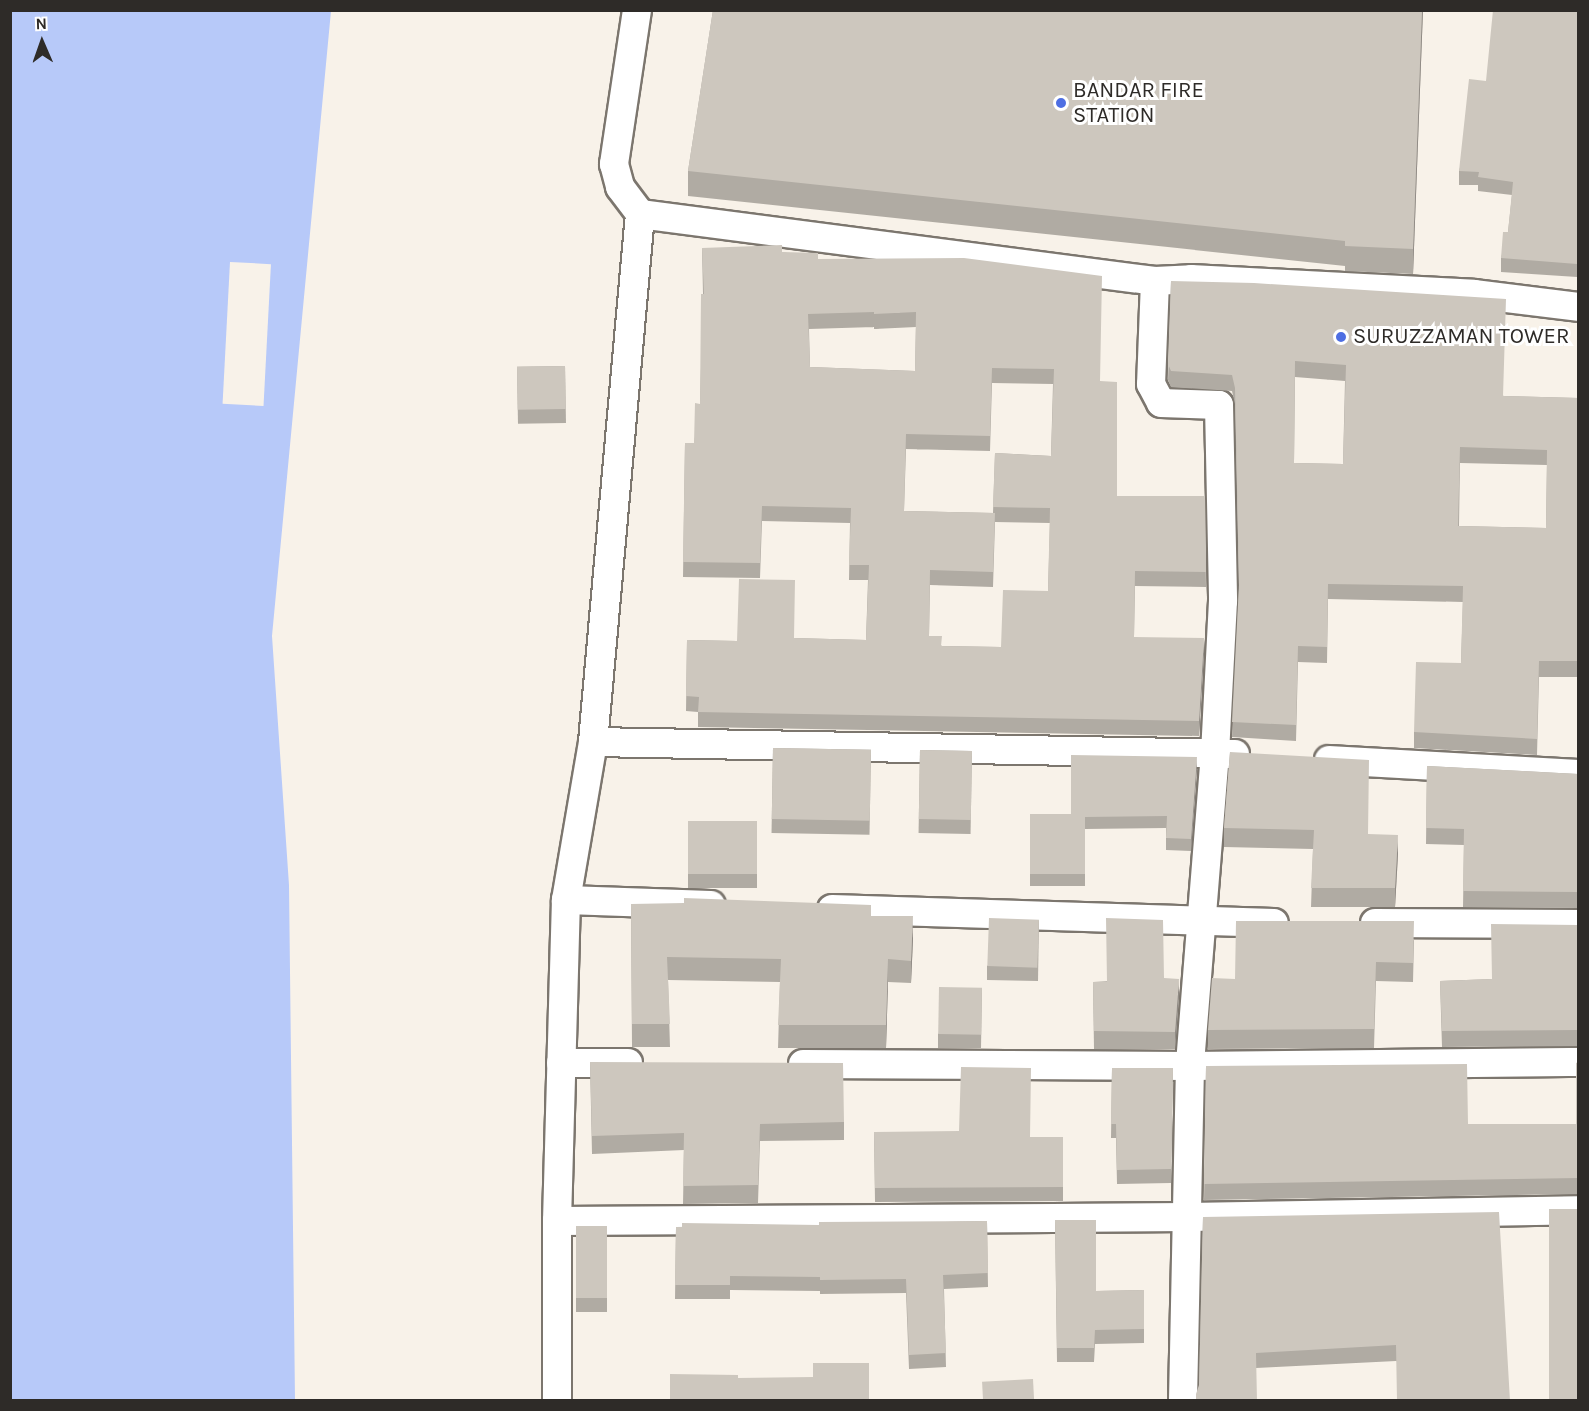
<!DOCTYPE html>
<html>
<head>
<meta charset="utf-8">
<style>
	body { margin:0 }
	#map { position:relative; width:1589px; height:1411px; overflow:hidden; background:#f8f2e9; font-family:Karla,sans-serif }
	div>[style] { position:absolute }
	.water>* { inset:0; background:#b7c9f9 }
	.pier>* { inset:0; background:#f8f2e9; transform-origin:0 0 }
	.roads { filter:drop-shadow(2px 0 #7c766e) drop-shadow(-2px 0 #7c766e) drop-shadow(0 2px #7c766e) drop-shadow(0 -2px #7c766e) }
	.street>* { height:28px; margin:-14px; padding:0 14px; transform-origin:14px; border-radius:14px; background:#fff }
	.wall>* { inset:0; background:#b0aba3; transform-origin:0 0 }
	.shaded-wall>* { inset:0; background:#908b85 }
	.building>* { inset:0; background:#cdc7be; transform-origin:0 0 }
	.dots>* { width:16px; height:16px; translate:-50% -50%; box-sizing:border-box; border:3px solid #fff; border-radius:50% }
	span { translate:-50% -50%; white-space:nowrap; text-align:center; line-height:1.15; -webkit-text-stroke:6px #fff; paint-order:stroke }
	.poi-label { font-size:22px; color:#2e2b28 }
	.left { translate:0 -50%; text-align:left }
	.frame { position:absolute; inset:0; border:12px solid #2e2b28; pointer-events:none }
	.north { position:absolute; left:12px; top:12px; width:60px; height:60px; -webkit-text-stroke:4px #fff; paint-order:stroke; rotate:358deg; font-size:16px; font-weight:700; line-height:24px; text-align:center; color:#2e2b28 }
	.north::after { content:''; display:block; margin:auto; width:21px; height:27px; background:#2e2b28; clip-path:polygon(50% 0,100% 100%,50% 72%,0 100%) }
</style>
</head>
<body>
<div id="map">
	<div class="water">
		<div style="clip-path:polygon(10px 11px,331px 11px,272px 636px,289px 885px,295px 1400px,11px 1400px)"></div>
	</div>
	<div class="pier">
		<div style="left:230px;top:262px;width:41px;height:142px;rotate:3deg"></div>
	</div>
	<div class="roads">
		<div class="street">
			<div style="left:637px;top:10px;width:156px;rotate:98.5deg"></div>
			<div style="left:614px;top:164px;width:24px;rotate:75deg"></div>
			<div style="left:620px;top:187px;width:34px;rotate:53deg"></div>
			<div style="left:640px;top:214px;width:519px;rotate:7.41deg"></div>
			<div style="left:1155px;top:281px;width:36px;rotate:-3deg"></div>
			<div style="left:1191px;top:279px;width:283px;rotate:3deg"></div>
			<div style="left:1474px;top:294px;width:105px;rotate:7.1deg"></div>
			<div style="left:1155px;top:281px;width:103px;rotate:92.2deg"></div>
			<div style="left:1151px;top:384px;width:21px;rotate:62deg"></div>
			<div style="left:1161px;top:403px;width:58px;rotate:2deg"></div>
			<div style="left:1219px;top:405px;width:196px;rotate:88.8deg"></div>
			<div style="left:1223px;top:601px;width:152px;rotate:93deg"></div>
			<div style="left:1215px;top:753px;width:314px;rotate:94.6deg"></div>
			<div style="left:1190px;top:1066px;width:334px;rotate:91.2deg"></div>
			<div style="left:593px;top:742px;width:642px;rotate:1.07deg"></div>
			<div style="left:1329px;top:760px;width:249px;rotate:3.2deg"></div>
			<div style="left:566px;top:900px;width:145px;rotate:2deg"></div>
			<div style="left:832px;top:909px;width:442px;rotate:1.8deg"></div>
			<div style="left:1375px;top:923px;width:203px;rotate:0.3deg"></div>
			<div style="left:561px;top:1063px;width:67px"></div>
			<div style="left:803px;top:1064px;width:387px;rotate:0.3deg"></div>
			<div style="left:1190px;top:1066px;width:388px;rotate:-0.6deg"></div>
			<div style="left:557px;top:1221px;width:631px;rotate:-0.36deg"></div>
			<div style="left:1188px;top:1217px;width:390px;rotate:-1deg"></div>
			<div style="left:557px;top:1400px;width:179px;rotate:-90deg"></div>
			<div style="left:557px;top:1221px;width:321px;rotate:-88.4deg"></div>
			<div style="left:566px;top:900px;width:160px;rotate:-80.3deg"></div>
			<div style="left:593px;top:742px;width:530px;rotate:-84.91deg"></div>
		</div>
	</div>
	<div class="wall">
		<div style="clip-path:polygon(713px 10px,1423px 10px,1413px 274px,1345px 271px,1345px 266px,688px 196px,688px 171px)"></div>
		<div style="clip-path:polygon(1578px 10px,1578px 284px,1577px 284px,1577px 277px,1501px 272px,1501px 258px,1508px 232px,1512px 195px,1478px 191px,1478px 185px,1459px 185px,1459px 171px,1486px 81px)"></div>
		<div style="clip-path:polygon(evenodd,702px 248px,782px 252px,818px 259px,1100px 381px,1117px 496px,1205px 496px,1206px 587px,1135px 586px,1134px 637px,1204px 653px,1199px 736px,698px 727px,698px 712px,686px 711px,687px 640px,737px 641px,794px 638px,866px 640px,868px 580px,849px 580px,850px 523px,762px 521px,760px 578px,683px 577px,685px 443px,694px 443px,700px 404px,703px 294px,702px 248px,874px 327px,874px 329px,916px 327px,915px 371px,810px 367px,809px 329px,874px 327px,702px 248px,992px 383px,1053px 384px,1051px 456px,995px 453px,993px 513px,904px 511px,906px 449px,990px 451px,992px 383px,702px 248px,995px 522px,1050px 523px,1048px 591px,1001px 647px,942px 646px,929px 636px,930px 585px,993px 587px,995px 522px)"></div>
		<div style="clip-path:polygon(evenodd,1171px 281px,1504px 396px,1578px 398px,1578px 677px,1539px 677px,1537px 755px,1414px 748px,1414px 732px,1461px 663px,1463px 602px,1328px 599px,1327px 663px,1298px 662px,1296px 741px,1232px 737px,1239px 589px,1235px 404px,1232px 391px,1171px 387px,1168px 380px,1171px 281px,1295px 377px,1345px 381px,1343px 464px,1294px 463px,1295px 377px,1171px 281px,1460px 463px,1547px 465px,1546px 528px,1459px 526px,1460px 463px)"></div>
		<div style="left:565px;top:366px;width:57px;height:48px;rotate:89deg"></div>
		<div style="left:773px;top:748px;width:98px;height:85px;rotate:1deg"></div>
		<div style="left:920px;top:750px;width:52px;height:83px;rotate:1deg"></div>
		<div style="clip-path:polygon(1230px 752px,1368px 834px,1398px 854px,1395px 907px,1311px 907px,1313px 849px,1224px 847px,1224px 828px)"></div>
		<div style="clip-path:polygon(1427px 766px,1578px 774px,1578px 908px,1463px 907px,1464px 845px,1426px 844px)"></div>
		<div style="clip-path:polygon(1197px 769px,1191px 851px,1166px 850px,1166px 828px,1085px 829px,1085px 886px,1030px 886px,1030px 814px,1071px 814px)"></div>
		<div style="left:688px;top:821px;width:69px;height:67px"></div>
		<div style="clip-path:polygon(631px 904px,871px 916px,913px 939px,911px 983px,888px 982px,886px 1048px,778px 1048px,780px 982px,668px 980px,670px 1047px,632px 1047px)"></div>
		<div style="clip-path:polygon(1039px 920px,1038px 981px,987px 980px,987px 966px)"></div>
		<div style="clip-path:polygon(1578px 925px,1578px 1046px,1442px 1047px,1440px 981px,1492px 979px)"></div>
		<div style="clip-path:polygon(1414px 940px,1413px 982px,1376px 981px,1374px 1048px,1208px 1049px,1208px 1030px,1235px 979px)"></div>
		<div style="clip-path:polygon(1164px 978px,1179px 997px,1175px 1049px,1094px 1049px,1093px 982px)"></div>
		<div style="clip-path:polygon(982px 988px,981px 1048px,938px 1048px,938px 1034px)"></div>
		<div style="clip-path:polygon(590px 1062px,844px 1122px,844px 1140px,760px 1141px,758px 1203px,683px 1204px,684px 1150px,592px 1154px)"></div>
		<div style="clip-path:polygon(1578px 1062px,1578px 1194px,1204px 1200px,1206px 1066px,1468px 1124px,1576px 1124px)"></div>
		<div style="clip-path:polygon(1112px 1068px,1173px 1068px,1171px 1183px,1117px 1184px,1116px 1138px,1111px 1138px)"></div>
		<div style="clip-path:polygon(874px 1132px,1031px 1137px,1063px 1137px,1063px 1201px,875px 1202px)"></div>
		<div style="clip-path:polygon(1203px 1217px,1510px 1401px,1396px 1361px,1256px 1368px,1199px 1385px)"></div>
		<div style="clip-path:polygon(1055px 1220px,1096px 1291px,1144px 1290px,1144px 1343px,1095px 1344px,1094px 1362px,1057px 1362px)"></div>
		<div style="clip-path:polygon(987px 1221px,988px 1287px,944px 1289px,946px 1367px,909px 1369px,906px 1293px,820px 1294px,820px 1291px,730px 1290px,730px 1299px,675px 1299px,676px 1227px,819px 1225px)"></div>
		<div style="left:576px;top:1226px;width:31px;height:86px"></div>
	</div>
	<div class="shaded-wall">
		<div style="clip-path:polygon(1422px 10px,1423px 10px,1413px 274px,1413px 249px)"></div>
		<div style="clip-path:polygon(1204px 638px,1204px 653px,1199px 736px,1199px 721px)"></div>
		<div style="clip-path:polygon(1197px 757px,1197px 769px,1191px 851px,1191px 839px)"></div>
		<div style="clip-path:polygon(1398px 835px,1398px 854px,1395px 907px,1395px 888px)"></div>
		<div style="clip-path:polygon(913px 916px,913px 939px,911px 983px,911px 961px)"></div>
		<div style="clip-path:polygon(888px 959px,888px 982px,886px 1048px,886px 1025px)"></div>
		<div style="clip-path:polygon(1179px 979px,1179px 997px,1175px 1049px,1175px 1032px)"></div>
	</div>
	<div class="building">
		<div style="clip-path:polygon(713px 10px,1422px 10px,1413px 249px,1345px 246px,1345px 241px,688px 171px)"></div>
		<div style="clip-path:polygon(1493px 10px,1578px 10px,1578px 271px,1577px 271px,1577px 264px,1501px 258px,1503px 232px,1508px 232px,1513px 182px,1478px 177px,1479px 172px,1459px 171px,1469px 79px,1486px 81px)"></div>
		<div style="clip-path:polygon(evenodd,782px 245px,782px 252px,818px 253px,818px 259px,964px 258px,1102px 276px,1100px 381px,1117px 382px,1117px 496px,1205px 496px,1206px 572px,1135px 571px,1134px 637px,1204px 638px,1199px 721px,698px 712px,699px 697px,686px 696px,687px 640px,737px 641px,739px 579px,795px 580px,794px 638px,866px 640px,869px 565px,849px 565px,851px 508px,762px 506px,760px 563px,683px 562px,685px 443px,694px 443px,695px 403px,700px 404px,701px 294px,704px 294px,702px 248px,782px 245px,874px 312px,874px 314px,916px 312px,915px 371px,810px 367px,808px 314px,874px 312px,782px 245px,992px 368px,1054px 369px,1051px 456px,995px 453px,993px 507px,1050px 508px,1048px 591px,1003px 590px,1001px 647px,941px 646px,942px 636px,929px 636px,930px 570px,993px 572px,995px 513px,904px 511px,906px 434px,990px 436px,992px 368px)"></div>
		<div style="clip-path:polygon(evenodd,1171px 281px,1254px 283px,1506px 299px,1503px 396px,1578px 398px,1578px 661px,1539px 661px,1537px 739px,1414px 732px,1416px 662px,1461px 663px,1463px 586px,1328px 584px,1327px 647px,1298px 646px,1296px 725px,1232px 722px,1239px 585px,1235px 388px,1232px 375px,1171px 371px,1168px 364px,1171px 281px,1295px 361px,1346px 365px,1343px 464px,1294px 463px,1295px 361px,1171px 281px,1460px 447px,1547px 450px,1546px 528px,1458px 526px,1460px 447px)"></div>
		<div style="left:565px;top:366px;width:43px;height:48px;rotate:89deg"></div>
		<div style="left:773px;top:748px;width:98px;height:71px;rotate:1deg"></div>
		<div style="left:920px;top:750px;width:52px;height:69px;rotate:1deg"></div>
		<div style="clip-path:polygon(1230px 752px,1369px 760px,1368px 834px,1398px 835px,1395px 888px,1311px 888px,1314px 830px,1224px 828px)"></div>
		<div style="clip-path:polygon(1071px 755px,1197px 757px,1191px 839px,1166px 838px,1167px 816px,1085px 817px,1085px 874px,1030px 874px,1030px 814px,1071px 814px)"></div>
		<div style="clip-path:polygon(1427px 766px,1578px 774px,1578px 892px,1463px 891px,1464px 829px,1426px 828px)"></div>
		<div style="left:688px;top:821px;width:69px;height:53px"></div>
		<div style="clip-path:polygon(684px 898px,871px 905px,871px 916px,913px 916px,911px 961px,888px 959px,886px 1025px,778px 1025px,781px 959px,667px 957px,670px 1024px,632px 1024px,631px 904px,684px 903px)"></div>
		<div style="left:989px;top:918px;width:50px;height:48px;rotate:2deg"></div>
		<div style="clip-path:polygon(1106px 918px,1163px 920px,1164px 978px,1179px 979px,1175px 1032px,1094px 1031px,1093px 982px,1107px 982px)"></div>
		<div style="clip-path:polygon(1236px 921px,1414px 921px,1413px 963px,1376px 962px,1374px 1029px,1208px 1030px,1212px 978px,1235px 979px)"></div>
		<div style="clip-path:polygon(1491px 924px,1578px 925px,1578px 1030px,1442px 1031px,1440px 981px,1492px 979px)"></div>
		<div style="left:939px;top:987px;width:43px;height:47px;rotate:1deg"></div>
		<div style="clip-path:polygon(590px 1062px,843px 1063px,844px 1122px,760px 1124px,758px 1185px,683px 1186px,684px 1133px,592px 1136px)"></div>
		<div style="clip-path:polygon(1578px 1062px,1578px 1178px,1204px 1184px,1206px 1066px,1467px 1064px,1468px 1124px,1576px 1124px,1576px 1063px)"></div>
		<div style="clip-path:polygon(961px 1067px,1031px 1068px,1030px 1137px,1063px 1137px,1063px 1187px,875px 1188px,874px 1132px,959px 1131px)"></div>
		<div style="clip-path:polygon(1112px 1068px,1173px 1068px,1171px 1169px,1117px 1170px,1116px 1124px,1111px 1124px)"></div>
		<div style="left:1578px;top:1209px;width:192px;height:29px;rotate:90deg"></div>
		<div style="clip-path:polygon(1499px 1212px,1510px 1401px,1397px 1401px,1396px 1345px,1256px 1353px,1257px 1401px,1196px 1401px,1196px 1394px,1199px 1385px,1203px 1217px)"></div>
		<div style="clip-path:polygon(1055px 1220px,1096px 1220px,1096px 1291px,1144px 1290px,1144px 1329px,1095px 1330px,1094px 1348px,1057px 1348px)"></div>
		<div style="clip-path:polygon(987px 1221px,988px 1273px,943px 1275px,946px 1353px,909px 1355px,906px 1279px,820px 1280px,820px 1277px,730px 1276px,730px 1285px,675px 1285px,676px 1227px,682px 1227px,682px 1223px,819px 1225px,819px 1222px)"></div>
		<div style="left:576px;top:1226px;width:31px;height:72px"></div>
		<div style="clip-path:polygon(813px 1363px,869px 1363px,869px 1401px,670px 1401px,670px 1374px,738px 1375px,738px 1378px,813px 1377px)"></div>
		<div style="left:1033px;top:1379px;width:22px;height:51px;rotate:87deg"></div>
	</div>
	<div class="dots">
		<div style="left:1061px;top:103px;background:#4e6ee2"></div>
		<div style="left:1341px;top:337px;background:#4e6ee2"></div>
	</div>
	<div class="poi-label">
		<span class="left" style="left:1073px;top:103px">BANDAR FIRE<br>STATION</span>
		<span class="left" style="left:1353px;top:337px">SURUZZAMAN TOWER</span>
	</div>
	<div class="frame"></div>
	<div class="north">N</div>
</div>
</body>
</html>
